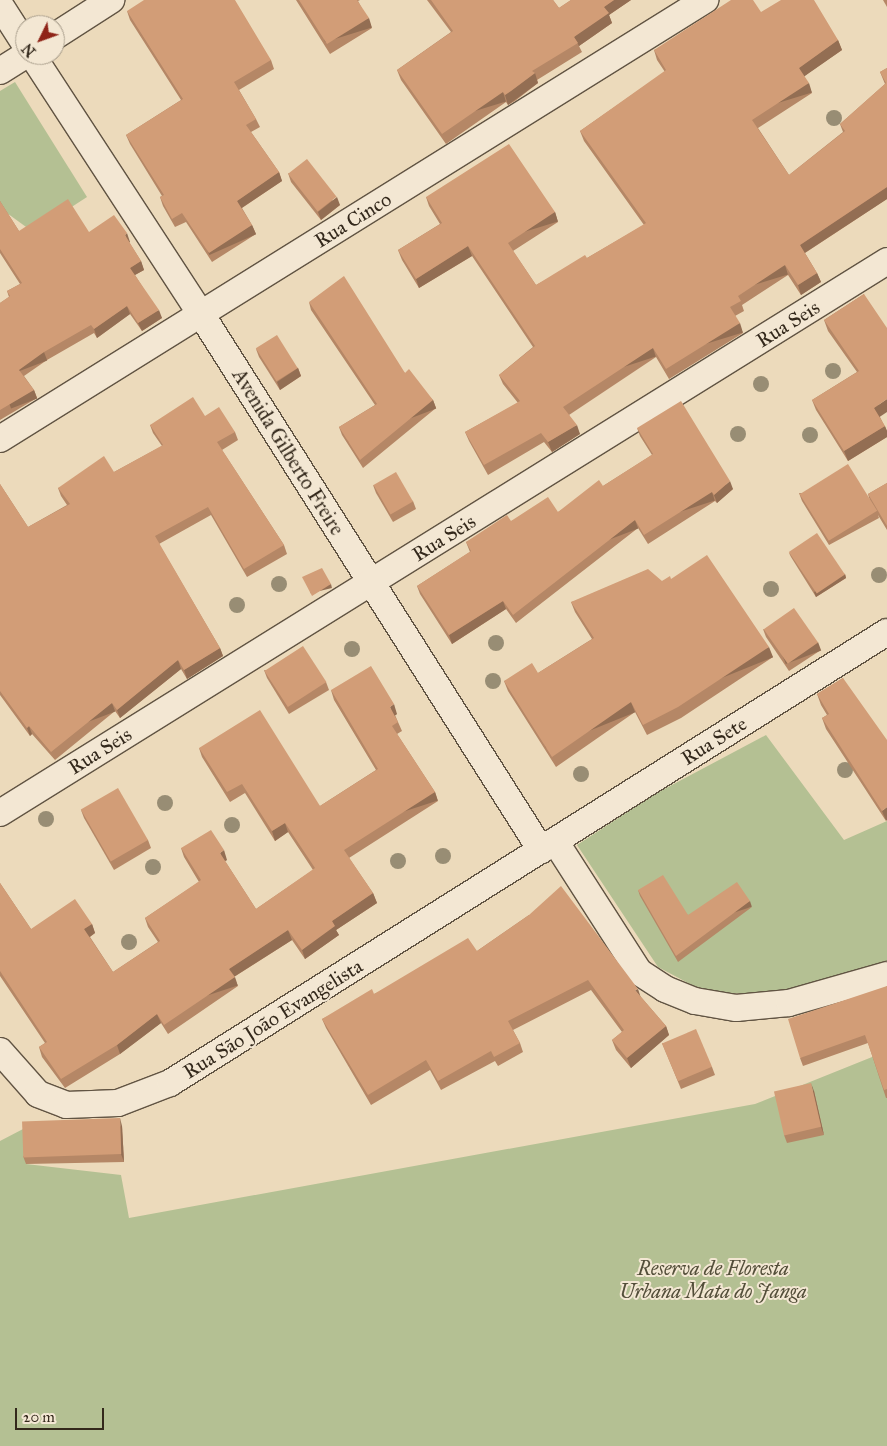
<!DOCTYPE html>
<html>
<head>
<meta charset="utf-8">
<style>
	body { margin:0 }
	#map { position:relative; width:887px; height:1446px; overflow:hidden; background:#ecdabb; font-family:"IM FELL Great Primer",serif }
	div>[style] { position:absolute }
	.green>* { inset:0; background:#b4c093 }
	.roads { filter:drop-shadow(1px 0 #615443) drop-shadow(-1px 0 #615443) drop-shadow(0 1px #615443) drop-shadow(0 -1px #615443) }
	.minor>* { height:26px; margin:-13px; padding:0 13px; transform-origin:13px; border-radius:13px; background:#f3e7d3 }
	.trees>* { width:16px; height:16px; margin:-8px; border-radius:50%; background:#988d74 }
	.wall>* { inset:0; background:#b58766 }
	.shaded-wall>* { inset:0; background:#936e53; transform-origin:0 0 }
	.building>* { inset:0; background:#d29d77; transform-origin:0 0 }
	span { translate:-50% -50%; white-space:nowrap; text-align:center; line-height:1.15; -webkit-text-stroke:4px #f3e7d3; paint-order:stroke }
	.street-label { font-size:20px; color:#33281b }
	.park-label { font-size:20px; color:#534e39; font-style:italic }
	.north { position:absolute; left:15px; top:15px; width:50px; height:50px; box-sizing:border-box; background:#f3e7d3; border:1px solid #a69b89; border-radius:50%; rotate:228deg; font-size:14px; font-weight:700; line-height:20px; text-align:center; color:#33281b }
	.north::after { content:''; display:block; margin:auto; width:18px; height:22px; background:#8f2418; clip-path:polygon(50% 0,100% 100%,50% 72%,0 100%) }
	.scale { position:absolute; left:15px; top:1408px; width:89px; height:22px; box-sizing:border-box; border:2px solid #33281b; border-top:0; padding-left:6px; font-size:15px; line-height:18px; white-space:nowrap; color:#33281b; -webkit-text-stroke:4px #f3e7d3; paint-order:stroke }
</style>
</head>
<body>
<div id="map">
	<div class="green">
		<div style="clip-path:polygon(15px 82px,87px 197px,33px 232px,0 208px,0 91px)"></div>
		<div style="clip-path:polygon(766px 735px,844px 840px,887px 821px,887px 962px,824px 982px,764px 994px,705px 992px,658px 967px,577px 845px,655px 794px)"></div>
		<div style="clip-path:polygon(887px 1051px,887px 1446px,0 1446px,0 1141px,25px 1128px,26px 1164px,121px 1175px,129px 1218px,755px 1104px)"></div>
	</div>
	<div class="roads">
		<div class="minor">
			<div style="left:0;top:5px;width:46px;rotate:57.3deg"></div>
			<div style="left:55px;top:36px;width:67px;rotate:-32.7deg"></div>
			<div style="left:32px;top:55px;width:309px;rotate:56.9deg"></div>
			<div style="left:201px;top:314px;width:635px;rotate:57.61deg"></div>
			<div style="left:0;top:71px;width:31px;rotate:-32deg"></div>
			<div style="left:0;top:439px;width:831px;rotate:-31.91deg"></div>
			<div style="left:0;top:813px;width:1045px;rotate:-31.89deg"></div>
			<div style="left:555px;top:841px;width:156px;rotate:57.3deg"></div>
			<div style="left:639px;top:972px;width:31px;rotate:33deg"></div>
			<div style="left:665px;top:989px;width:32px;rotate:22deg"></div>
			<div style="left:695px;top:1001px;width:42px;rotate:9.7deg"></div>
			<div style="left:736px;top:1008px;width:53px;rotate:-5.4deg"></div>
			<div style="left:789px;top:1003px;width:102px;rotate:-15.9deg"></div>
			<div style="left:0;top:1051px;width:57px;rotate:48.5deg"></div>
			<div style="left:38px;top:1094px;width:30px;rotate:21deg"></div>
			<div style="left:66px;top:1105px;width:52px;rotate:-2.2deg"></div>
			<div style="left:118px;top:1103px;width:56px;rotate:-21deg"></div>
			<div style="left:170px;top:1083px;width:847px;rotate:-32.17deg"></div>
		</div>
	</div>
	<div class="trees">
		<div style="left:834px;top:118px"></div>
		<div style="left:833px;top:371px"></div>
		<div style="left:761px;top:384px"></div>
		<div style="left:738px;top:434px"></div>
		<div style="left:810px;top:435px"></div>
		<div style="left:879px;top:575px"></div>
		<div style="left:279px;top:584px"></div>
		<div style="left:771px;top:589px"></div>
		<div style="left:237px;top:605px"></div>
		<div style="left:496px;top:643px"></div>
		<div style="left:352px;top:649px"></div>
		<div style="left:493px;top:681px"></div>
		<div style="left:845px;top:770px"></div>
		<div style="left:581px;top:774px"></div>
		<div style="left:165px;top:803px"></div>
		<div style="left:46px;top:819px"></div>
		<div style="left:232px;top:825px"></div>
		<div style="left:443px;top:856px"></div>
		<div style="left:398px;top:861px"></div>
		<div style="left:153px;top:867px"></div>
		<div style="left:129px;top:942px"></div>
	</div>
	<div class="wall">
		<div style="clip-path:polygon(296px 0,360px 0,358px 1px,372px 28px,330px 54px)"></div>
		<div style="clip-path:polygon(427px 0,553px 0,559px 8px,571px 0,631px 0,609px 15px,612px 23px,579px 46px,582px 52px,537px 80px,538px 83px,515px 101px,508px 105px,506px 102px,446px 144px,401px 80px,397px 70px,451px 32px)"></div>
		<div style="clip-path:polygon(883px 0,887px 0,887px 7px)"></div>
		<div style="clip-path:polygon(127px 11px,271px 60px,274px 69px,239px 90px,256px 119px,260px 127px,251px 132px,279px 172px,282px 181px,242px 208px,252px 225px,256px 234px,212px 262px,186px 222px,175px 227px,163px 206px,160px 197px,162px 196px,130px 144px,126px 135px,181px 100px,130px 20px)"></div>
		<div style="clip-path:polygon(761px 12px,838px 40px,842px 50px,804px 76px,812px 93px,758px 128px,789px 175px,843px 132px,840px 124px,885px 84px,880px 72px,887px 68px,887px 199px,805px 253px,817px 273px,821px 282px,801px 295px,788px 275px,742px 305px,744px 311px,735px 316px,743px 333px,669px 379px,656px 357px,569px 415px,580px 434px,552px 452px,544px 442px,488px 475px,469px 441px,465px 432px,518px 403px,503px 384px,499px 375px,533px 347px,472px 256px,419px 288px,402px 260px,398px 250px,440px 224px,429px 206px,426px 197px,555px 212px,558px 222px,513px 251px,536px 285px,587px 258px,644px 225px,584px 141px,580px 131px,665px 72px,657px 60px,654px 50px)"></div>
		<div style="clip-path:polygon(288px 173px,340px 205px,321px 220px,291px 182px)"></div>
		<div style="clip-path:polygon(0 201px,19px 231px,89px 232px,130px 242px,129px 242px,141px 261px,144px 270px,135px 275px,162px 318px,142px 331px,130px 314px,97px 338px,94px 333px,47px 360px,24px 376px,34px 390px,37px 398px,0 420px,0 303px,9px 297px,7px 291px,20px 284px,0 253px)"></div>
		<div style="clip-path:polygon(864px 294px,880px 417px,887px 431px,887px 437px,848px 461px,816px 410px,812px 400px,857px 372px,828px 331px,824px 320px)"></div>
		<div style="clip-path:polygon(309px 302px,405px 373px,433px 400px,436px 408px,363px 468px,342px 435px,339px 427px,375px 405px,311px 310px)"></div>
		<div style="clip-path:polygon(256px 349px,298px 368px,301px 376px,280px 390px,259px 357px)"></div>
		<div style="clip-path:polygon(205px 416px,235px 432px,238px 440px,222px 450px,284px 545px,287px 554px,247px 577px,211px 515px,159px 544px,220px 648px,223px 656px,187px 679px,181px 669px,120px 718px,115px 711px,55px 760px,32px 734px,30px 736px,0 695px,0 484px,28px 527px,67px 505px,61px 496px,58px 488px,114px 472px,162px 446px,153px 433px,150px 425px)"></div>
		<div style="clip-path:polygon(637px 428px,733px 489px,717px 503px,715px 501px,648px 544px,638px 528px,516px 623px,506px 609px,452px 644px,420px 594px,417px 586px,470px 552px,466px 542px,511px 521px,558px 512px,603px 486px,652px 455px,640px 436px)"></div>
		<div style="clip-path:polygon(887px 483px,887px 530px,878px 515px,879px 518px,829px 545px,802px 501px,799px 493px,870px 501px,868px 494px)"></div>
		<div style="clip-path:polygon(373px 485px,413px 501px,416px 509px,393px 522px,376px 493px)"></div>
		<div style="clip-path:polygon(789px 553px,845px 574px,846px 578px,816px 597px,791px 557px)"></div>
		<div style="clip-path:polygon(671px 579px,773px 657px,681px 718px,647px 735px,635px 712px,556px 767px,508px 691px,504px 681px,538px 673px,592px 639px,575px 612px,571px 602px)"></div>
		<div style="clip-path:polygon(763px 629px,821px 650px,789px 671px,766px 637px)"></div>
		<div style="clip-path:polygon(264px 670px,326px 682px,329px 690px,289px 714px,267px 678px)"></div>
		<div style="clip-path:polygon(843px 678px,886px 821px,826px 729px,822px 718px,827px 715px,821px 705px,817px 694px)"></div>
		<div style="clip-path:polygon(331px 690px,397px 714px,395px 715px,398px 722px,402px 731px,397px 734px,435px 792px,438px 801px,349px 858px,373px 893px,377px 903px,336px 930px,339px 935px,305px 959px,292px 940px,234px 977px,238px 986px,168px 1034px,161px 1023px,120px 1054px,65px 1088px,42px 1057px,39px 1047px,45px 1043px,0 976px,0 883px,31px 929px,92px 924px,95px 933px,90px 937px,113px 972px,158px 942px,148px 927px,145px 918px,199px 882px,184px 857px,181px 848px,227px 860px,225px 861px,256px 909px,313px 870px,288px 832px,275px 841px,245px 793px,230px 802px,202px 757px,199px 748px,320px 806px,376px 770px,334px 700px)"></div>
		<div style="clip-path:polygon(81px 810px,148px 840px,151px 848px,114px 870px,84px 818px)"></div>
		<div style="clip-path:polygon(638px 890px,688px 915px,752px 907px,678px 962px,640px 896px)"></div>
		<div style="clip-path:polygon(529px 915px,641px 997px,666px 1026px,669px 1035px,631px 1068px,616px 1050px,612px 1040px,622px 1032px,591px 990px,513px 1030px,520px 1043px,523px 1052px,498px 1066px,495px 1061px,441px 1090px,430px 1070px,371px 1105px,326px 1028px,322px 1019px,374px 994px,477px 951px)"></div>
		<div style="clip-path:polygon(887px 986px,887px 1098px,886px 1098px,868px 1043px,803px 1066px,800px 1058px)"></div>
		<div style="clip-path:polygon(662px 1043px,712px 1067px,715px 1075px,681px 1089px)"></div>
		<div style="clip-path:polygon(814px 1091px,824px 1135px,787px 1143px,784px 1135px)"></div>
		<div style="clip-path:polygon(122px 1126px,124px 1162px,26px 1164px,23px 1156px)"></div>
	</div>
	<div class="shaded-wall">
		<div style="clip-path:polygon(614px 0,631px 0,609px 15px,612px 23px,579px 46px,574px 37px,604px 7px)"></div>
		<div style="left:369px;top:18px;width:10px;height:49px;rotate:73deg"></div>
		<div style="clip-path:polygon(838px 40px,842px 50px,802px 78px,799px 68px)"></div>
		<div style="clip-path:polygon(535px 73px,538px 83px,508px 105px,505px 95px)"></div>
		<div style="left:809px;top:83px;width:10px;height:68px;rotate:73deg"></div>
		<div style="left:503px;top:92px;width:10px;height:74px;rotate:73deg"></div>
		<div style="clip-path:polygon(279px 172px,282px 181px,240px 209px,237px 201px)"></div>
		<div style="clip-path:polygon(887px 187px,887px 199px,803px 254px,800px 245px)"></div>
		<div style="clip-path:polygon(337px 197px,340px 205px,321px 220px,318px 212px)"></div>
		<div style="left:555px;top:212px;width:10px;height:56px;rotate:73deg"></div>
		<div style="left:252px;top:225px;width:10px;height:51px;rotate:66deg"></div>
		<div style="clip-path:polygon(127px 233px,130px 242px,128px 243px,125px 235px)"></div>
		<div style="clip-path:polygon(468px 246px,472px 256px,419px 288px,416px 279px)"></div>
		<div style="clip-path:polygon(141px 261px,144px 270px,133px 276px,130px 268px)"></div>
		<div style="left:785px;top:265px;width:10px;height:56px;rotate:73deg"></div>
		<div style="clip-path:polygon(817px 273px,821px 282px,801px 295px,798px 285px)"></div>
		<div style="clip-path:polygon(127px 306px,130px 314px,97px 338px,94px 329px)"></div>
		<div style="clip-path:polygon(159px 310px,162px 318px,142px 331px,138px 323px)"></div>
		<div style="left:740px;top:323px;width:10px;height:87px;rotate:73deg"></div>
		<div style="left:653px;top:348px;width:9px;height:108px;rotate:72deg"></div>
		<div style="left:44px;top:352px;width:9px;height:31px;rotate:69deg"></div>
		<div style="clip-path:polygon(298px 368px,301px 376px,280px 390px,277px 382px)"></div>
		<div style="left:34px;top:390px;width:9px;height:28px;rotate:69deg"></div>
		<div style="clip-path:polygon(887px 399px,887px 412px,878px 418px,874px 408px)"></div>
		<div style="left:433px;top:400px;width:9px;height:94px;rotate:69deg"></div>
		<div style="clip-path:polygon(577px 425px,580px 434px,552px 452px,548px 442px)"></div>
		<div style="clip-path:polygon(885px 426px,887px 431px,887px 437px,848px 461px,844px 451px)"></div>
		<div style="clip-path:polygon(730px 481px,733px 489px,717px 503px,714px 495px)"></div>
		<div style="left:712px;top:492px;width:9px;height:80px;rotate:72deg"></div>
		<div style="left:635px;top:520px;width:9px;height:155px;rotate:69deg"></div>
		<div style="clip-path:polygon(845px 574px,846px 578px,816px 597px,814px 592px)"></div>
		<div style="left:331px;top:584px;width:4px;height:22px;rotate:76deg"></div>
		<div style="clip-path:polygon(503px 601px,506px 609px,452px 644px,449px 635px)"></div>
		<div style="left:818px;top:642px;width:9px;height:38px;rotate:69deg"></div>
		<div style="left:769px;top:647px;width:11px;height:109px;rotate:68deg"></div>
		<div style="clip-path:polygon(220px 648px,223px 656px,187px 679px,184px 670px)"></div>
		<div style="clip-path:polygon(178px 660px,181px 669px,120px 718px,117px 710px)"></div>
		<div style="left:631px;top:702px;width:11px;height:96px;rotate:68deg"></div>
		<div style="left:112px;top:703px;width:9px;height:78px;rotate:69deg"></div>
		<div style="clip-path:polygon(394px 704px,397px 714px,393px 717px,390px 707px)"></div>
		<div style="clip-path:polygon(29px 726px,32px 734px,30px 736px,27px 728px)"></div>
		<div style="left:435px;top:792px;width:9px;height:108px;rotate:72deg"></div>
		<div style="clip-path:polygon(887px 807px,887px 820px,886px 821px,882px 811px)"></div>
		<div style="clip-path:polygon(285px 823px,288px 832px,275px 841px,272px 831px)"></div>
		<div style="clip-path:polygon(224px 850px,227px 860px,223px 862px,220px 853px)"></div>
		<div style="clip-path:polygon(373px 893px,377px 903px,336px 930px,339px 935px,305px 959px,302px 950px,332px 921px)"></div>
		<div style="left:750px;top:901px;width:6px;height:92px;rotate:72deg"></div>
		<div style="clip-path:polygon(92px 924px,95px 933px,88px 938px,84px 929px)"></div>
		<div style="clip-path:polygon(288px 930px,292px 940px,232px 978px,229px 969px)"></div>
		<div style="left:235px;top:977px;width:9px;height:86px;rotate:72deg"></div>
		<div style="clip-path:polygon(638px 989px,641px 998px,635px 990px)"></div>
		<div style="clip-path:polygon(157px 1014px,161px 1023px,120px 1054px,117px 1045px)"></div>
		<div style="clip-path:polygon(666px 1026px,669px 1035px,631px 1068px,627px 1058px)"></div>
		<div style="clip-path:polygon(811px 1083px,814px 1091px,824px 1135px,821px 1127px)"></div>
		<div style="clip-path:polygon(120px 1118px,122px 1126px,124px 1162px,121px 1154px)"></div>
	</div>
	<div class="building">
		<div style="clip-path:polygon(144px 0,235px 0,271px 60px,234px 82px,256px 119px,246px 125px,279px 172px,237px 201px,252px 225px,209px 253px,182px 213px,172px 219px,160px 197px,164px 195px,126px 135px,183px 99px,127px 11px)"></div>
		<div style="clip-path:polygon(299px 0,357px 0,369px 18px,327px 44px)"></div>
		<div style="clip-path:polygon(431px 0,553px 0,559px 8px,571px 0,614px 0,604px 7px,609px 13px,574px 37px,578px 43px,532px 71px,535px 73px,511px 91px,505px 95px,503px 92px,442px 134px,397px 70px,453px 31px)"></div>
		<div style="clip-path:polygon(731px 0,753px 0,761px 12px,781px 0,814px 0,838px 40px,799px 68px,809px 83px,752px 120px,789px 175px,845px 131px,840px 124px,886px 83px,880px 72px,887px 68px,887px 187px,800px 245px,817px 273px,798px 285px,785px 265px,738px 296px,741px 301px,730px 307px,740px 323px,666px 369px,653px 348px,563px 407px,577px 425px,548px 442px,541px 433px,484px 465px,465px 432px,520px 401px,499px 375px,535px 346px,468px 246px,416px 279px,398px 250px,442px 223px,426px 197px,509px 144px,555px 212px,508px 243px,536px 285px,585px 255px,587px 258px,646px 223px,580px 131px,666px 70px,654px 50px)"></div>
		<div style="left:307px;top:159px;width:48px;height:24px;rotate:52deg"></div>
		<div style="clip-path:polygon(68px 199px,89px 232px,114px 215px,127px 233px,125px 235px,141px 261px,130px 268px,159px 310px,138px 323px,127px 306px,94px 329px,91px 325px,44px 352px,19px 370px,34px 390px,0 410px,0 303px,10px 296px,7px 291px,22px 283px,0 249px,0 201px,19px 231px)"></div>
		<div style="clip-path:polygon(344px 276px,405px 373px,409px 369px,433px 400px,360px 460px,339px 427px,377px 404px,309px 302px)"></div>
		<div style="clip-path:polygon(864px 294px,887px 328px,887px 399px,874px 408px,885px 426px,844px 451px,812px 400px,859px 371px,824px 320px)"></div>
		<div style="left:277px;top:335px;width:39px;height:25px;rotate:58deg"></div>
		<div style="clip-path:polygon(193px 397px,205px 416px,219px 407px,235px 432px,217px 442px,284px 545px,244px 569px,208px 507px,155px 536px,220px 648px,184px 670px,178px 660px,117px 710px,112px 703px,51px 752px,29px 726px,27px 728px,0 691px,0 484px,28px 527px,70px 504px,58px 488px,104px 456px,114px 472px,163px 445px,150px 425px)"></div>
		<div style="clip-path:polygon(681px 401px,730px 481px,714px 495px,712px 492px,644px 535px,635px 520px,513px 615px,503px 601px,449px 635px,417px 586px,471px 551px,466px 542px,507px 515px,511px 521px,548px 497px,558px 512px,599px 480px,603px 486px,653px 454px,637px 428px)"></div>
		<div style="left:848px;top:464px;width:55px;height:57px;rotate:58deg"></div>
		<div style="left:396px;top:472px;width:34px;height:26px;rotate:60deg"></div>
		<div style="clip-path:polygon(887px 483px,887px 526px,868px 494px)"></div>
		<div style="left:817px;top:533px;width:50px;height:34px;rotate:56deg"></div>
		<div style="clip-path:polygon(707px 555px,769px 647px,678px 707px,643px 725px,631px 702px,552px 757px,504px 681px,532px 663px,538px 673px,594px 638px,571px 602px,648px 569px,662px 581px,670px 576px,671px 579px)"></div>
		<div style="clip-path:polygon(322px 568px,331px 584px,312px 596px,302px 577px)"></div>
		<div style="left:794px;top:608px;width:42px;height:37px;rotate:55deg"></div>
		<div style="left:303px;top:646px;width:43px;height:46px;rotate:57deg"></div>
		<div style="clip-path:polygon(371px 666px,394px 704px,390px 707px,398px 722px,392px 726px,435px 792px,344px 850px,373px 893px,332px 921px,335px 926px,302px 950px,288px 930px,229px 969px,235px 977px,164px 1025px,157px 1014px,117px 1045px,61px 1079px,39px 1047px,47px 1042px,0 971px,0 883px,31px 929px,75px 899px,92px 924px,84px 929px,113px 972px,160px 941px,145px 918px,201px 880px,181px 848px,211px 830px,224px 850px,220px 853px,256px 909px,315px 868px,285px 823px,272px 831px,242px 784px,227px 792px,199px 748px,260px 710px,320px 806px,378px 769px,331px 690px)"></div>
		<div style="clip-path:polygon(843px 678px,887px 740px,887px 807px,882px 811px,822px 718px,829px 714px,817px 694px)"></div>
		<div style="left:118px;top:788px;width:60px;height:43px;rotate:60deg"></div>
		<div style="clip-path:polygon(663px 875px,688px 915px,737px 882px,750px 901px,676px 956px,638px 890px)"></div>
		<div style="clip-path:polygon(561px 886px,638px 989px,635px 990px,666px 1026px,627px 1058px,612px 1040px,624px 1030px,588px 980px,508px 1021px,520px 1043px,494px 1057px,491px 1051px,438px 1081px,426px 1060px,368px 1095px,322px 1019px,372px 989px,374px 994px,468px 938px,477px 951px,529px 915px)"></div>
		<div style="clip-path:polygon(887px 986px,887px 1089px,884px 1090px,865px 1035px,800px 1058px,788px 1019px)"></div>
		<div style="left:696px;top:1029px;width:41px;height:37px;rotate:67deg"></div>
		<div style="left:811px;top:1083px;width:45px;height:38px;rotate:77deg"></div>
		<div style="left:120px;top:1118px;width:36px;height:98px;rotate:88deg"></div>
	</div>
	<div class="street-label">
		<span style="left:353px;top:220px;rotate:-32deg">Rua Cinco</span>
		<span style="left:788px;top:324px;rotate:-32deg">Rua Seis</span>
		<span style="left:288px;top:452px;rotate:58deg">Avenida Gilberto Freire</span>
		<span style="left:444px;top:538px;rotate:-32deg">Rua Seis</span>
		<span style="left:714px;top:741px;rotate:-32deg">Rua Sete</span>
		<span style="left:100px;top:751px;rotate:-32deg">Rua Seis</span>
		<span style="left:273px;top:1019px;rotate:-32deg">Rua São João Evangelista</span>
	</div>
	<div class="park-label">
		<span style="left:713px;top:1280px">Reserva de Floresta<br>Urbana Mata do Janga</span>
	</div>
	<div class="north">N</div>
	<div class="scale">20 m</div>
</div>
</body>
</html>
